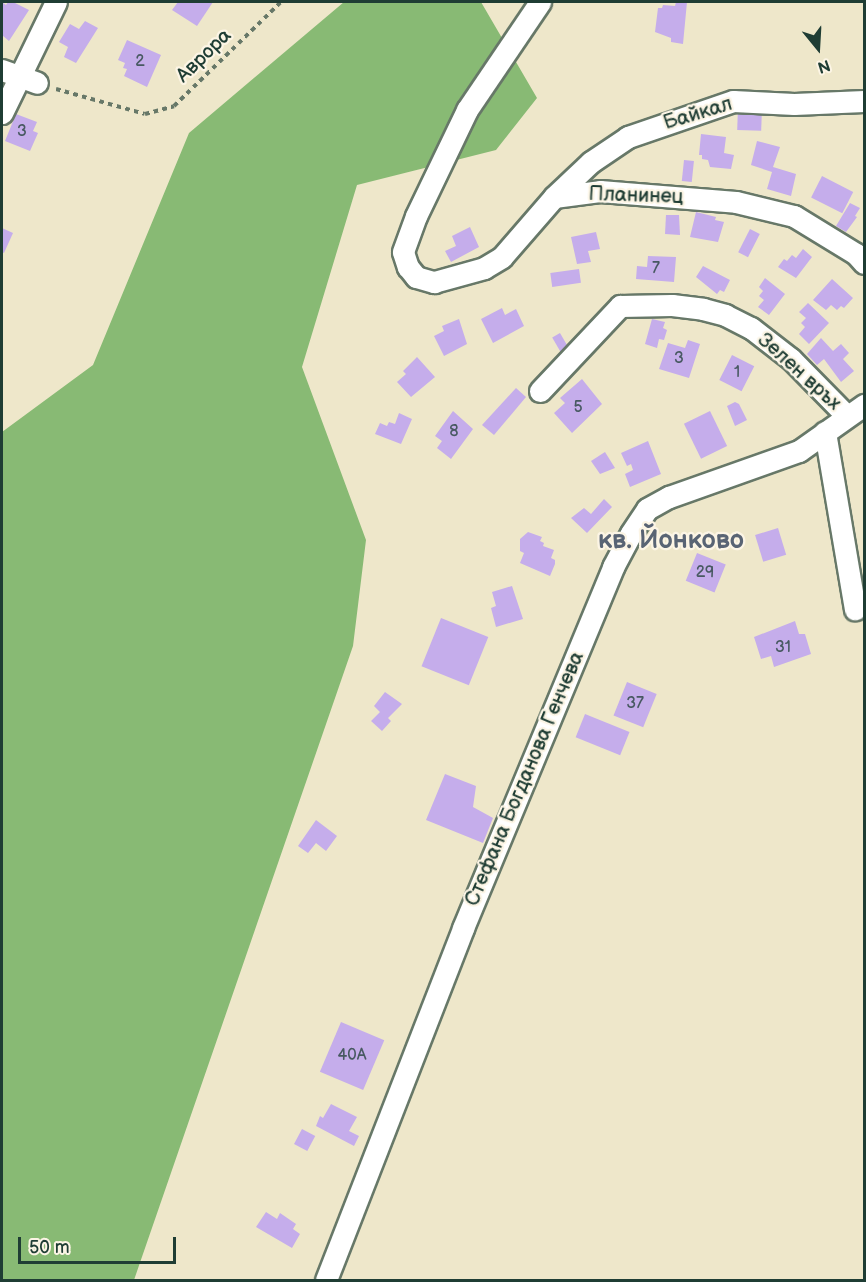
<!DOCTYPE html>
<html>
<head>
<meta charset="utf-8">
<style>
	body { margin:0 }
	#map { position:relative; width:866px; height:1282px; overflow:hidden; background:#eee7ca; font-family:"Balsamiq Sans",sans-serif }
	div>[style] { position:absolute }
	.forest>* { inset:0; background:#88ba74 }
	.building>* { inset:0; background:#c5adeb; transform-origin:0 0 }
	.path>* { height:4px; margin-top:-2px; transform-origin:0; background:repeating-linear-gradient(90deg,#677868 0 4.5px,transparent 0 9px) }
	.roads { filter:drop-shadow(2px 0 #677868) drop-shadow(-2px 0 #677868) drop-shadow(0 2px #677868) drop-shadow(0 -2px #677868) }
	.minor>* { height:21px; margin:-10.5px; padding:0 10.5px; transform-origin:10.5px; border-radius:10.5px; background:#fff }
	span { translate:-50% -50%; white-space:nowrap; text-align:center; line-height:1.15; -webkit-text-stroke:4.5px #fcf5e5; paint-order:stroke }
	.number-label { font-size:16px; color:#485962 }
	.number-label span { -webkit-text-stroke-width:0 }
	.street-label { font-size:20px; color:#1f3d34 }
	.district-label { font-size:26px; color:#596474; font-weight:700 }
	.frame { position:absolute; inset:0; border:3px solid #1f3d34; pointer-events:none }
	.north { position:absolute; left:788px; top:18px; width:60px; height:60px; -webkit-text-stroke:4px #fcf5e5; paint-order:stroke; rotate:162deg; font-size:16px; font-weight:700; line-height:24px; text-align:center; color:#1f3d34 }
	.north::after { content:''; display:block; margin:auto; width:21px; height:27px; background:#1f3d34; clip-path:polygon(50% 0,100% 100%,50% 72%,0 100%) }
	.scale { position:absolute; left:18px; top:1237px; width:158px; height:27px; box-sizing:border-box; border:3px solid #1f3d34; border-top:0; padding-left:8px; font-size:18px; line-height:21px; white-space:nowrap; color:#1f3d34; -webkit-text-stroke:4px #fcf5e5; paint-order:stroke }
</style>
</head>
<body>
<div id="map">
	<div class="forest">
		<div style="clip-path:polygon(344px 2px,481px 2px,537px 98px,496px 150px,357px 185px,302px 367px,366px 540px,353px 646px,134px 1280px,2px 1280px,2px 432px,93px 365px,189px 133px)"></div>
	</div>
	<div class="building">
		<div style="clip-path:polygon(2px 2px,6px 5px,8px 2px,13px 2px,29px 10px,9px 41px,2px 35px)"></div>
		<div style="clip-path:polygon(178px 2px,213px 2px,197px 26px,172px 10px)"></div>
		<div style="clip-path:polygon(676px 2px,687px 2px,683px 44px,671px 42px,671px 38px,655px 32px,658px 8px,662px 8px,663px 5px,675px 6px)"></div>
		<div style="clip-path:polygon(85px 21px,98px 28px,76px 63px,64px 57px,68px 47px,59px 42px,70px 24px,79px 29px)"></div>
		<div style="clip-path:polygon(127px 40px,161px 55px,147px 87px,124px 76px,127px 69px,123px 68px,125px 63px,118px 60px)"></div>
		<div style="left:738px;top:107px;width:24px;height:23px;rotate:2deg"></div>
		<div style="clip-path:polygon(16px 114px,37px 122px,33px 131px,38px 133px,30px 151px,5px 141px)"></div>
		<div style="clip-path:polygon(701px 134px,726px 137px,724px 153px,734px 155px,731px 169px,710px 167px,708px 160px,702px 159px,702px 155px,699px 155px)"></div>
		<div style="clip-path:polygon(757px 141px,780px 147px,773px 167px,796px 174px,791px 196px,767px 189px,772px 172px,751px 165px)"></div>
		<div style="left:684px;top:160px;width:10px;height:21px;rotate:6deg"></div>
		<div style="left:822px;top:176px;width:35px;height:24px;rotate:27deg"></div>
		<div style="clip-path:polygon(850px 203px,860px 208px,855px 216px,857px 217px,846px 232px,836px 226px)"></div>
		<div style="clip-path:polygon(696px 212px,716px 217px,715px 220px,724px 222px,718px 242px,690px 237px)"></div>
		<div style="clip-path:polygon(666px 215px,679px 215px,680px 235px,665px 234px)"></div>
		<div style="clip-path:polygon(470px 227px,479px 247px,451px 262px,445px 251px,456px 246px,452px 236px)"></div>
		<div style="clip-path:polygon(2px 228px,13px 233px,4px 253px,2px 252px)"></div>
		<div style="left:750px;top:229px;width:11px;height:26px;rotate:27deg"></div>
		<div style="clip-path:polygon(596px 232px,600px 249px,588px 251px,591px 262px,577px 264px,571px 237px)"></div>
		<div style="clip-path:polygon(803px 249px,812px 257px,796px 278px,778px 267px,784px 259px,787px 261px,792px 255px,796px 258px)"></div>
		<div style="clip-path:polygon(648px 256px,676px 257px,674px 282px,636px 279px,637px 266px,647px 267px)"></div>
		<div style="clip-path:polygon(703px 266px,730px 280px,724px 292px,720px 290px,717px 294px,696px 277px)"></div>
		<div style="left:579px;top:269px;width:14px;height:29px;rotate:82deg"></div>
		<div style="clip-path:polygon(765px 278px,785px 294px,769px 315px,758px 307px,764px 300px,759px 296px,763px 291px,759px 287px)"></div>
		<div style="clip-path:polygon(832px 279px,853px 298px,844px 308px,841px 306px,837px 310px,831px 305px,826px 310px,813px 300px)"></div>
		<div style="clip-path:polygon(808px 303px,829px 323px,809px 344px,799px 334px,805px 327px,801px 323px,806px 318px,799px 312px)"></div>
		<div style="clip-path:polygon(502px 308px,505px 315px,516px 309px,524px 326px,493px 343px,481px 319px)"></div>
		<div style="clip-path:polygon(459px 319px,467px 344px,444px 356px,434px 336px,444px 331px,442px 326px)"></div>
		<div style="clip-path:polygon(652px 319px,665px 322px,663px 328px,667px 330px,664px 340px,659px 339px,657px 348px,645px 344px)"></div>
		<div style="left:560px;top:333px;width:20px;height:9px;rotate:60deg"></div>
		<div style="clip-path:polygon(821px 338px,833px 351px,841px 344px,849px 353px,843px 359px,854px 371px,841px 382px,824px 359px,817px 365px,807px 354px)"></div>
		<div style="clip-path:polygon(688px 340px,700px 344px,689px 378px,659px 369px,668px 343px,685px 348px)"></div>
		<div style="left:732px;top:355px;width:25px;height:28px;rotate:27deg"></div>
		<div style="clip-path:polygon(417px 357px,435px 377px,411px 397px,397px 382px,406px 374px,403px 371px)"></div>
		<div style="clip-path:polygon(582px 379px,602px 404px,572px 433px,554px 413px,565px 403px,560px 398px)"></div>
		<div style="clip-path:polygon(516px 388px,526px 397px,494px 435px,482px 425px)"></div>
		<div style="clip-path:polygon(735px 402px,739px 404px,747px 420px,735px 426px,727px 406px)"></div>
		<div style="clip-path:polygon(453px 411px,473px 429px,451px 459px,437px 448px,442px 441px,435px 436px)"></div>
		<div style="left:710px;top:411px;width:39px;height:29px;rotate:64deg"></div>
		<div style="clip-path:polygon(399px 413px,412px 419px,401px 444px,375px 434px,380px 423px,387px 426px,389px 422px,395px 424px)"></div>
		<div style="clip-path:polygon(648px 441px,661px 474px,630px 487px,625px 474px,633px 470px,631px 464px,627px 466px,621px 453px)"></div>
		<div style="clip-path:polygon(605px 452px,615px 468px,600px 474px,591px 461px)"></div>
		<div style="clip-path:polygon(604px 499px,612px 507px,587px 533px,571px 518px,584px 508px,591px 514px)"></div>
		<div style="left:778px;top:528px;width:28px;height:24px;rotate:73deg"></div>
		<div style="clip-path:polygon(528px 532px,542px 537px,540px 541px,544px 543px,543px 546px,554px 550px,551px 558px,555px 560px,555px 564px,550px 576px,520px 563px,524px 553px,520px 551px,520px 539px)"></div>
		<div style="left:697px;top:553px;width:31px;height:30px;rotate:22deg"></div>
		<div style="clip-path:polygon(512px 586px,523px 619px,496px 627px,491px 608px,496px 606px,492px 592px)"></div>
		<div style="left:441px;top:618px;width:51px;height:52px;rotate:22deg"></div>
		<div style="clip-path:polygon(795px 621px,799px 634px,805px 634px,811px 654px,774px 667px,771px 656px,761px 659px,754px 637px)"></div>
		<div style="left:627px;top:682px;width:32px;height:36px;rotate:22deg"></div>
		<div style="clip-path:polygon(385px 692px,402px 704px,388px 718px,391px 721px,382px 731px,371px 721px,380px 712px,374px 706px)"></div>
		<div style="left:585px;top:714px;width:48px;height:25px;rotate:22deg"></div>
		<div style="clip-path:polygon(445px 774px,476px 786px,473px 807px,493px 818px,483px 843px,426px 820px)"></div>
		<div style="clip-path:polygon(316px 820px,337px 836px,326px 851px,316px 843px,308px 853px,298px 846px)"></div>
		<div style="left:341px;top:1022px;width:47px;height:54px;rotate:23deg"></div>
		<div style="clip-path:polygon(331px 1104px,357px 1117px,349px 1131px,359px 1136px,354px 1146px,316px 1126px,320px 1116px,323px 1118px)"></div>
		<div style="left:302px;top:1129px;width:15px;height:17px;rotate:28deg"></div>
		<div style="clip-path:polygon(266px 1212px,277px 1219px,280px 1213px,296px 1224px,293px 1229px,300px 1234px,292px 1248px,256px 1227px)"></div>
	</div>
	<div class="path">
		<div style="left:56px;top:89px;width:92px;rotate:15.7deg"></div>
		<div style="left:145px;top:114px;width:30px;rotate:-15deg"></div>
		<div style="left:174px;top:106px;width:149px;rotate:-44.2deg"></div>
	</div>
	<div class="roads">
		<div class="minor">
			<div style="left:540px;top:2px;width:130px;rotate:124.1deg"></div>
			<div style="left:467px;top:110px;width:118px;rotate:115.7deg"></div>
			<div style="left:416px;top:216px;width:38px;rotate:110deg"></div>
			<div style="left:403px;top:252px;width:16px;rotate:72deg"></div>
			<div style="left:408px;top:267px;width:13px;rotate:51deg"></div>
			<div style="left:416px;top:277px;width:19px;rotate:16deg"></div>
			<div style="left:434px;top:282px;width:52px;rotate:-15.6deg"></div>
			<div style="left:484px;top:268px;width:21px;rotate:-31deg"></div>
			<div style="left:502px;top:257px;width:79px;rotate:-49.1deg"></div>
			<div style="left:554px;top:197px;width:51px;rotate:-43.4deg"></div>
			<div style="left:591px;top:162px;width:45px;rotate:-34deg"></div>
			<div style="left:628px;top:137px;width:111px;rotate:-18.9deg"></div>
			<div style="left:733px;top:101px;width:61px;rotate:2.8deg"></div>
			<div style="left:794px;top:104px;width:70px;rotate:-2.5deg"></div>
			<div style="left:2px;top:70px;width:37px;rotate:20deg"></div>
			<div style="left:2px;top:113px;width:123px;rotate:-64.1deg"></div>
			<div style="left:554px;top:197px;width:46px;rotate:-7.4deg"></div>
			<div style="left:600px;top:191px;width:136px;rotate:4.6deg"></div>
			<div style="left:736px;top:202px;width:60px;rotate:13.6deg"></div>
			<div style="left:794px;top:216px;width:73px;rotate:31.5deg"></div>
			<div style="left:856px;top:254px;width:12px;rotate:48deg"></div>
			<div style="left:540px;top:391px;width:117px;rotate:-46.7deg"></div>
			<div style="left:620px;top:306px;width:52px;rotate:-1.1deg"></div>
			<div style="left:672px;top:305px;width:31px;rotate:7deg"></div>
			<div style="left:703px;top:309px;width:23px;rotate:15deg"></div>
			<div style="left:725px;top:315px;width:29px;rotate:27deg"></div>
			<div style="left:751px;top:328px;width:51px;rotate:37.8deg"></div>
			<div style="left:791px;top:359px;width:80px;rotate:45.5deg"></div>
			<div style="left:825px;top:432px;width:180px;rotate:80.4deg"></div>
			<div style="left:326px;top:1280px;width:378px;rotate:-68.7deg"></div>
			<div style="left:463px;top:928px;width:391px;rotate:-67.4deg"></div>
			<div style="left:613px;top:567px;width:38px;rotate:-62deg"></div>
			<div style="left:631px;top:533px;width:29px;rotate:-56deg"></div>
			<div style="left:647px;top:509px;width:25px;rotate:-29deg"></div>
			<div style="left:669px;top:497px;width:138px;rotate:-19.5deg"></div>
			<div style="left:799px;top:451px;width:80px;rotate:-35.3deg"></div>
		</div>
	</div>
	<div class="number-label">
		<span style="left:140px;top:62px">2</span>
		<span style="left:22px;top:132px">3</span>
		<span style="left:656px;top:269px">7</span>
		<span style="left:679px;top:359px">3</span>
		<span style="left:737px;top:373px">1</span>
		<span style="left:578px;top:408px">5</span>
		<span style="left:454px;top:432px">8</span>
		<span style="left:705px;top:573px">29</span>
		<span style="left:783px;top:648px">31</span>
		<span style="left:635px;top:704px">37</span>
		<span style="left:352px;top:1056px">40A</span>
	</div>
	<div class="street-label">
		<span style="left:204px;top:56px;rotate:-44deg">Аврора</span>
		<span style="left:698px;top:114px;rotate:-17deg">Байкал</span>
		<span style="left:636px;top:196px;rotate:2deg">Планинец</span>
		<span style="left:799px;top:372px;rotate:42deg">Зелен връх</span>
		<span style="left:525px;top:779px;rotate:-67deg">Стефана Богданова Генчева</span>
	</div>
	<div class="district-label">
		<span style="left:671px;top:541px">кв. Йонково</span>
	</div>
	<div class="frame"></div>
	<div class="north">N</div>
	<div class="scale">50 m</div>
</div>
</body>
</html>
